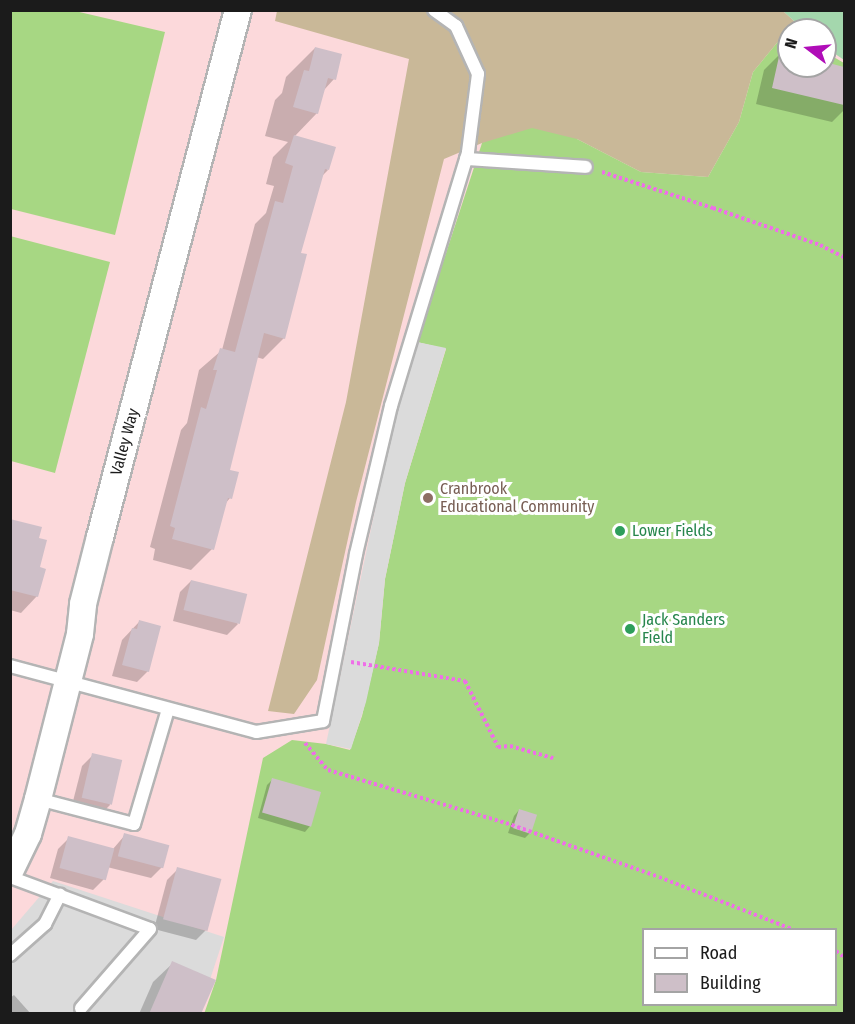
<!DOCTYPE html>
<html>
<head>
<meta charset="utf-8">
<style>
	body { margin:0 }
	#map { position:relative; width:855px; height:1024px; overflow:hidden; background:#ece1e5; font-family:"Fira Sans Condensed",sans-serif }
	div>[style] { position:absolute }
	.education>* { inset:0; background:#fcd9db }
	.forest>* { inset:0; background:#c9b898 }
	.pitch>* { inset:0; background:#a7d783 }
	.parking>* { inset:0; background:#dbdbdb }
	.water>* { inset:0; background:#a4d7ad }
	.shadow>* { inset:0; background:#0003 }
	.building>* { inset:0; background:#cebfc8; transform-origin:0 0 }
	.path>* { height:4px; margin-top:-2px; transform-origin:0; background:repeating-linear-gradient(90deg,#ef6ee8 0 3px,transparent 0 6px) }
	.roads { filter:drop-shadow(2px 0 #b4b4b4) drop-shadow(-2px 0 #b4b4b4) drop-shadow(0 2px #b4b4b4) drop-shadow(0 -2px #b4b4b4) }
	.lane>* { height:12px; margin:-6px; padding:0 6px; transform-origin:6px; border-radius:6px; background:#fff }
	.street>* { height:26px; margin:-13px; padding:0 13px; transform-origin:13px; border-radius:13px; background:#fff }
	.dots>* { width:16px; height:16px; translate:-50% -50%; box-sizing:border-box; border:3px solid #fff; border-radius:50% }
	span { translate:-50% -50%; white-space:nowrap; text-align:center; line-height:1.15; -webkit-text-stroke:6px #fff; paint-order:stroke }
	.street-label { font-size:16px; color:#1b1b1b }
	.education-label { font-size:16px; color:#785e54 }
	.left { translate:0 -50%; text-align:left }
	.leisure-label { font-size:16px; color:#27864d }
	.frame { position:absolute; inset:0; border:12px solid #1b1b1b; pointer-events:none }
	.legend { position:absolute; left:642px; top:928px; width:195px; height:78px; box-sizing:border-box; background:#fff; border:2px solid #a4a4a4; margin:0; padding:8px 10px; list-style:none; font-size:18px; color:#1b1b1b }
	.legend li { display:flex; align-items:center; gap:12px; height:30px }
	.legend b { width:30px; border:2px solid #a4a4a4 }
	.north { position:absolute; left:777px; top:18px; width:60px; height:60px; box-sizing:border-box; background:#fff; border:2px solid #a4a4a4; border-radius:50%; rotate:286deg; font-size:16px; font-weight:700; line-height:24px; text-align:center; color:#1b1b1b }
	.north::after { content:''; display:block; margin:auto; width:21px; height:27px; background:#b00db8; clip-path:polygon(50% 0,100% 100%,50% 72%,0 100%) }
</style>
</head>
<body>
<div id="map">
	<div class="education">
		<div style="clip-path:polygon(evenodd,11px 11px,844px 11px,844px 1013px,11px 1013px,11px 11px,789px 30px,825px 30px,825px 66px,789px 66px,789px 30px,11px 11px,644px 930px,836px 930px,836px 1004px,644px 1004px,644px 930px)"></div>
	</div>
	<div class="forest">
		<div style="clip-path:polygon(277px 11px,783px 11px,804px 30px,789px 30px,789px 33px,786px 32px,753px 72px,739px 122px,708px 177px,641px 172px,577px 139px,482px 143px,444px 159px,356px 502px,317px 680px,294px 714px,268px 711px,346px 402px,409px 59px,275px 21px)"></div>
	</div>
	<div class="pitch">
		<div style="clip-path:polygon(11px 10px,75px 11px,165px 32px,115px 235px,11px 209px)"></div>
		<div style="clip-path:polygon(evenodd,786px 32px,789px 33px,789px 66px,825px 66px,825px 52px,844px 63px,844px 1013px,204px 1014px,216px 980px,263px 758px,292px 740px,326px 744px,350px 750px,362px 716px,379px 643px,385px 579px,405px 483px,446px 349px,417px 342px,482px 143px,532px 128px,577px 139px,641px 172px,708px 177px,739px 122px,753px 72px,786px 32px,644px 930px,836px 930px,836px 1004px,644px 1004px,644px 930px)"></div>
		<div style="clip-path:polygon(10px 236px,110px 262px,55px 473px,11px 461px)"></div>
	</div>
	<div class="parking">
		<div style="clip-path:polygon(417px 342px,446px 348px,405px 483px,385px 579px,379px 643px,366px 702px,351px 749px,326px 744px,392px 429px)"></div>
		<div style="clip-path:polygon(53px 881px,224px 937px,199px 1013px,11px 1014px,11px 930px)"></div>
	</div>
	<div class="water">
		<div style="clip-path:polygon(783px 11px,844px 11px,844px 60px,825px 47px,825px 30px,804px 30px)"></div>
	</div>
	<div class="shadow">
		<div style="clip-path:polygon(315px 48px,334px 79px,324px 90px,317px 113px,294px 137px,328px 170px,321px 177px,299px 254px,284px 338px,263px 359px,256px 357px,228px 471px,230px 498px,225px 504px,212px 549px,191px 570px,153px 560px,155px 549px,150px 547px,181px 430px,187px 423px,199px 370px,222px 350px,255px 224px,266px 213px,274px 186px,266px 184px,273px 157px,288px 142px,265px 136px,275px 100px,282px 93px,286px 77px)"></div>
		<div style="clip-path:polygon(781px 53px,789px 55px,789px 66px,825px 66px,825px 64px,844px 68px,844px 110px,832px 122px,756px 104px,764px 70px)"></div>
		<div style="clip-path:polygon(10px 521px,37px 539px,37px 596px,21px 613px,10px 610px)"></div>
		<div style="clip-path:polygon(191px 581px,238px 624px,227px 635px,173px 621px,180px 592px)"></div>
		<div style="clip-path:polygon(139px 622px,148px 671px,137px 682px,112px 676px,122px 640px)"></div>
		<div style="clip-path:polygon(93px 755px,110px 805px,99px 816px,71px 809px,82px 766px)"></div>
		<div style="clip-path:polygon(272px 780px,310px 826px,305px 832px,258px 818px,267px 785px)"></div>
		<div style="clip-path:polygon(519px 810px,530px 833px,525px 838px,508px 833px,514px 816px)"></div>
		<div style="clip-path:polygon(125px 835px,162px 867px,151px 878px,107px 867px,104px 879px,93px 890px,50px 878px,58px 849px,69px 838px,113px 849px)"></div>
		<div style="clip-path:polygon(178px 869px,207px 929px,196px 940px,154px 929px,167px 880px)"></div>
		<div style="clip-path:polygon(173px 963px,199px 1014px,139px 1014px,153px 982px)"></div>
		<div style="clip-path:polygon(14px 995px,31px 1014px,10px 1014px,10px 998px)"></div>
	</div>
	<div class="building">
		<div style="clip-path:polygon(315px 47px,342px 54px,336px 80px,328px 78px,318px 114px,293px 107px,304px 70px,309px 71px)"></div>
		<div style="clip-path:polygon(780px 52px,789px 54px,789px 66px,825px 66px,825px 62px,844px 67px,844px 105px,772px 88px)"></div>
		<div style="clip-path:polygon(294px 135px,336px 147px,329px 170px,325px 169px,301px 253px,307px 254px,285px 339px,264px 333px,230px 470px,239px 472px,232px 499px,228px 498px,214px 550px,172px 539px,175px 528px,170px 526px,201px 407px,206px 409px,217px 370px,213px 370px,220px 348px,235px 352px,275px 201px,283px 203px,293px 166px,285px 163px)"></div>
		<div style="clip-path:polygon(10px 519px,42px 527px,39px 538px,47px 540px,40px 567px,46px 569px,38px 597px,10px 590px)"></div>
		<div style="left:191px;top:580px;width:58px;height:31px;rotate:14deg"></div>
		<div style="clip-path:polygon(139px 620px,161px 626px,149px 672px,122px 665px,132px 628px,137px 629px)"></div>
		<div style="left:92px;top:753px;width:31px;height:46px;rotate:13deg"></div>
		<div style="left:272px;top:778px;width:51px;height:36px;rotate:16deg"></div>
		<div style="left:519px;top:809px;width:19px;height:20px;rotate:18deg"></div>
		<div style="left:124px;top:833px;width:47px;height:24px;rotate:15deg"></div>
		<div style="left:68px;top:836px;width:48px;height:33px;rotate:15deg"></div>
		<div style="left:177px;top:867px;width:46px;height:54px;rotate:15deg"></div>
		<div style="clip-path:polygon(172px 961px,216px 980px,201px 1014px,149px 1014px)"></div>
	</div>
	<div class="path">
		<div style="left:602px;top:172px;width:117px;rotate:18deg"></div>
		<div style="left:713px;top:208px;width:113px;rotate:19.1deg"></div>
		<div style="left:820px;top:245px;width:27px;rotate:27deg"></div>
		<div style="left:351px;top:662px;width:116px;rotate:9.5deg"></div>
		<div style="left:465px;top:681px;width:74px;rotate:63.4deg"></div>
		<div style="left:498px;top:747px;width:12px;rotate:-5deg"></div>
		<div style="left:510px;top:746px;width:45px;rotate:15.6deg"></div>
		<div style="left:305px;top:743px;width:35px;rotate:50deg"></div>
		<div style="left:328px;top:770px;width:186px;rotate:16.6deg"></div>
		<div style="left:506px;top:823px;width:162px;rotate:19.4deg"></div>
		<div style="left:659px;top:877px;width:145px;rotate:21.4deg"></div>
		<div style="left:836px;top:951px;width:10px;rotate:37deg"></div>
	</div>
	<div class="roads">
		<div class="lane">
			<div style="left:466px;top:159px;width:120px;rotate:3.8deg"></div>
			<div style="left:10px;top:666px;width:255px;rotate:15deg"></div>
			<div style="left:256px;top:732px;width:68px;rotate:-9.3deg"></div>
			<div style="left:323px;top:721px;width:170px;rotate:-78.8deg"></div>
			<div style="left:356px;top:554px;width:152px;rotate:-76.7deg"></div>
			<div style="left:391px;top:406px;width:265px;rotate:-73.1deg"></div>
			<div style="left:468px;top:152px;width:79px;rotate:-82.7deg"></div>
			<div style="left:478px;top:74px;width:53px;rotate:-114.6deg"></div>
			<div style="left:456px;top:26px;width:27px;rotate:-144deg"></div>
			<div style="left:38px;top:799px;width:99px;rotate:14.6deg"></div>
			<div style="left:134px;top:824px;width:120px;rotate:-73.5deg"></div>
			<div style="left:10px;top:877px;width:149px;rotate:20.4deg"></div>
			<div style="left:150px;top:929px;width:105px;rotate:131.1deg"></div>
			<div style="left:10px;top:955px;width:47px;rotate:-41.5deg"></div>
			<div style="left:45px;top:924px;width:33px;rotate:-63deg"></div>
		</div>
		<div class="street">
			<div style="left:10px;top:871px;width:41px;rotate:-64.1deg"></div>
			<div style="left:28px;top:834px;width:36px;rotate:-74deg"></div>
			<div style="left:38px;top:799px;width:170px;rotate:-75.7deg"></div>
			<div style="left:80px;top:634px;width:30px;rotate:-84deg"></div>
			<div style="left:83px;top:604px;width:69px;rotate:-75.8deg"></div>
			<div style="left:100px;top:537px;width:545px;rotate:-75.33deg"></div>
		</div>
	</div>
	<div class="dots">
		<div style="left:428px;top:498px;background:#8d6e63"></div>
		<div style="left:620px;top:531px;background:#2e9e5b"></div>
		<div style="left:630px;top:629px;background:#2e9e5b"></div>
	</div>
	<div class="street-label">
		<span style="left:125px;top:442px;rotate:-75deg">Valley Way</span>
	</div>
	<div class="education-label">
		<span class="left" style="left:440px;top:498px">Cranbrook<br>Educational Community</span>
	</div>
	<div class="leisure-label">
		<span class="left" style="left:632px;top:531px">Lower Fields</span>
		<span class="left" style="left:642px;top:629px">Jack Sanders<br>Field</span>
	</div>
	<div class="frame"></div>
	<ul class="legend">
	<li><b style="height:8px;background:#fff"></b>Road</li>
	<li><b style="height:16px;background:#cebfc8"></b>Building</li>
	</ul>
	<div class="north">N</div>
</div>
</body>
</html>
